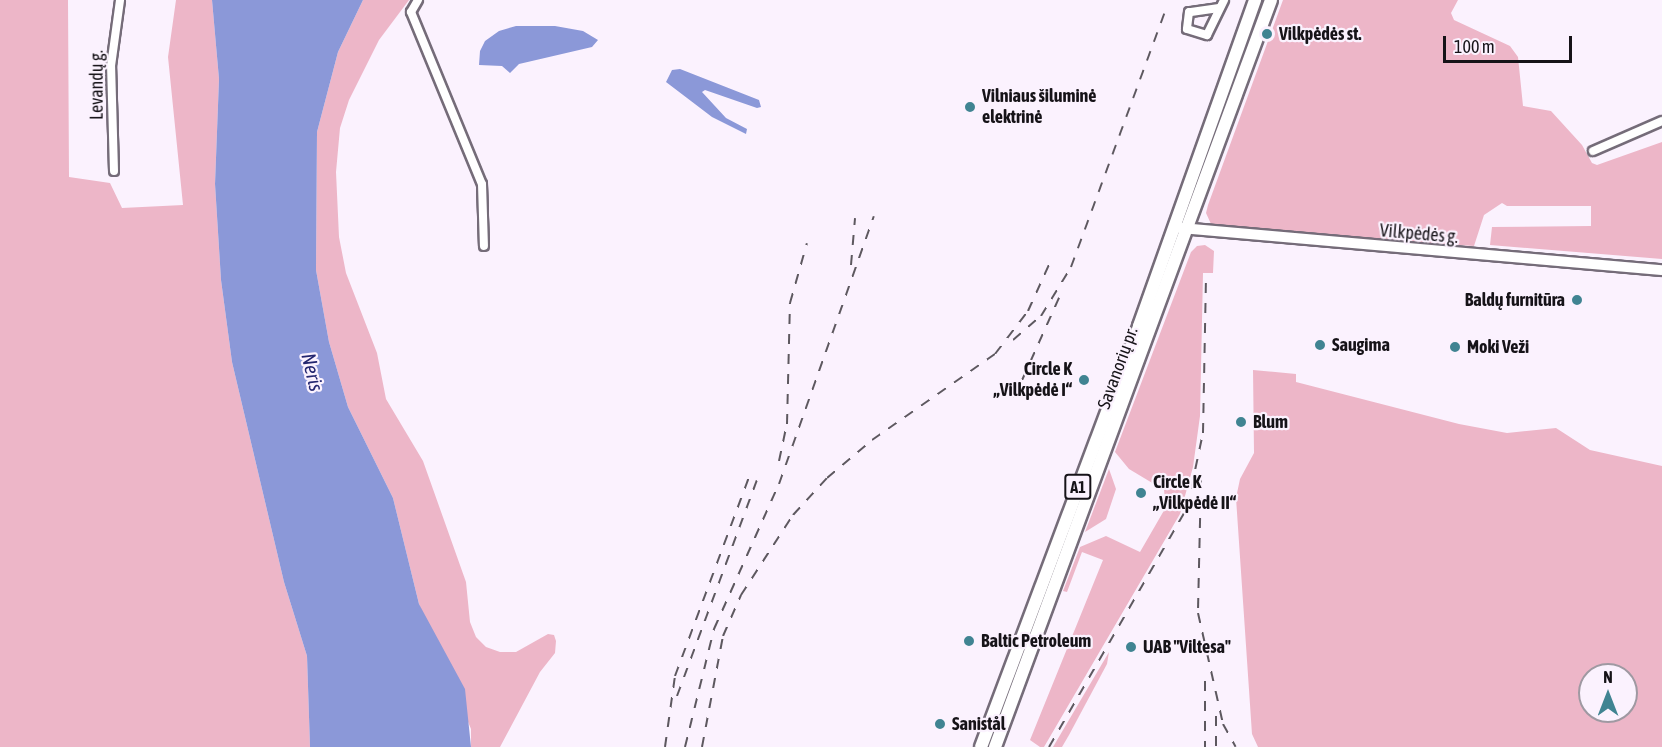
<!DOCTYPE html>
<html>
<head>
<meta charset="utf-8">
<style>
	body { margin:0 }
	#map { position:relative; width:1662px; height:747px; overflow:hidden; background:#fbf2fe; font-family:"Asap Condensed",sans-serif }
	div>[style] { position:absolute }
	.green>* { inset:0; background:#edb6c8 }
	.water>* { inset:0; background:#8b98d8 }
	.roads { filter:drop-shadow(2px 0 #756c79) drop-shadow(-2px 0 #756c79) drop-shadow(0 2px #756c79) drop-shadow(0 -2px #756c79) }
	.minor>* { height:8px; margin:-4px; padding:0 4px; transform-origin:4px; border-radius:4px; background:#fff }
	.major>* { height:10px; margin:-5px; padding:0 5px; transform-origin:5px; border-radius:5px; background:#fff }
	.highway>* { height:12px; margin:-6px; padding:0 6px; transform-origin:6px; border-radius:6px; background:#fff }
	.rail>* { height:2px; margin-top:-1px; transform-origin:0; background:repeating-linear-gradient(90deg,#5d585f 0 10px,transparent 0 20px) }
	.dots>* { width:16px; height:16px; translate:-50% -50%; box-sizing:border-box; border:3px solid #fbf2fe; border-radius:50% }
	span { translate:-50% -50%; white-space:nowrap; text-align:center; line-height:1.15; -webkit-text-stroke:4.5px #fbf2fe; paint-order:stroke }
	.shield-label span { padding:2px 4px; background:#fbf2fe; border:2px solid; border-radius:4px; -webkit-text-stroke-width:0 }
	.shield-label { font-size:16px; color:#161318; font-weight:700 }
	.poi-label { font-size:18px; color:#161318; font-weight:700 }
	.left { translate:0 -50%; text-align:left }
	.right { translate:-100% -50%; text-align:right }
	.street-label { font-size:18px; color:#161318 }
	.water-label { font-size:20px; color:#242670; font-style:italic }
	.north { position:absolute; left:1578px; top:663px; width:60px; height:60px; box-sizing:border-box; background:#fbf2fe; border:2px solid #9f99a2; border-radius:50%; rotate:0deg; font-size:16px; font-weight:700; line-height:24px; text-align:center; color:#161318 }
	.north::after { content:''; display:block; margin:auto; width:21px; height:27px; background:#408492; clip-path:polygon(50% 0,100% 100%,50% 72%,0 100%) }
	.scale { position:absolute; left:1443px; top:36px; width:129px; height:27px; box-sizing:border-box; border:3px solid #161318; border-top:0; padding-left:8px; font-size:18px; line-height:21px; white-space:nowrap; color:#161318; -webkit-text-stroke:4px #fbf2fe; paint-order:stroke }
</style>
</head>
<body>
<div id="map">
	<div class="green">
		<div style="clip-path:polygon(0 0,68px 0,69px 177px,110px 183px,122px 208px,183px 205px,168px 57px,176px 0,212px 0,219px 79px,215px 184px,221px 280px,232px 362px,284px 582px,307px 656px,310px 747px,0 747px)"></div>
		<div style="clip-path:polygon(363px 0,409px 0,379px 40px,349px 100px,340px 128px,336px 172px,339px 237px,346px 273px,377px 353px,386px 399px,423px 461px,466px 582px,470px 622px,476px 637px,486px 647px,500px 652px,516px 652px,548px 634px,554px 635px,556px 641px,555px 653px,540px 672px,500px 747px,471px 747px,471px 729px,419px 604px,393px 498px,348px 407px,329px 342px,316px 270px,317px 132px,338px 52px)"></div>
		<div style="clip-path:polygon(1283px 0,1458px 0,1451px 13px,1454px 20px,1510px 46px,1518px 57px,1523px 106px,1551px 111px,1582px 145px,1592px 163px,1597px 165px,1662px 142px,1662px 259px,1490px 245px,1492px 227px,1591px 226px,1591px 206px,1507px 206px,1502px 203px,1484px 215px,1474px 246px,1315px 236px,1211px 224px,1206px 213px,1208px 205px)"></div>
		<div style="clip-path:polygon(1197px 246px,1205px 245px,1214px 251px,1213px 273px,1203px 273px,1200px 416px,1193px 467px,1180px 514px,1044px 747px,1040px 747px,1030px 740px,1103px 560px,1082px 552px,1067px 592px,1063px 591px,1080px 547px,1106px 536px,1140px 552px,1166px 507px,1164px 490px,1129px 469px,1115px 452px,1191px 252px)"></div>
		<div style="clip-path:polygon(evenodd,1253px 370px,1296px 374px,1296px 382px,1459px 424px,1507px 433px,1556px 428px,1590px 450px,1662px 466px,1662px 747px,1258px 747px,1252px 734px,1236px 498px,1240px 479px,1254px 453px,1253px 370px,1590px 675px,1626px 675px,1626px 711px,1590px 711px,1590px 675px)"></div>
		<div style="clip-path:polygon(1109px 469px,1116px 489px,1106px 519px,1085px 532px)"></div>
		<div style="clip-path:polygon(1109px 652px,1107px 664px,1069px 735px,1062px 747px,1053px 747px)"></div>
	</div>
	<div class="water">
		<div style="clip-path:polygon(212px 0,363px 0,338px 52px,317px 132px,316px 270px,329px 342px,348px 407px,393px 498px,419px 604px,465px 689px,471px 747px,310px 747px,307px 656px,284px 582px,232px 362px,221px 280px,215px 184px,219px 79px)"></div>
		<div style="clip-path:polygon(516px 26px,555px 26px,583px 31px,598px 40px,592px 47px,519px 64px,510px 73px,502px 66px,479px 65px,480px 51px,485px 41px,499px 31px)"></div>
		<div style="clip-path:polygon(680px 69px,759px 100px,761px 107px,757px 108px,705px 90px,702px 92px,726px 118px,747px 129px,746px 134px,712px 117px,666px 82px,672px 70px)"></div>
	</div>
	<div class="roads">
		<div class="minor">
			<div style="left:418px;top:0;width:14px;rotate:120deg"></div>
			<div style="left:411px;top:12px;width:186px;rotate:67.6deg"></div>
			<div style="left:482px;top:184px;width:62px;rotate:88.2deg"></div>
			<div style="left:1219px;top:8px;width:30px;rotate:172deg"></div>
			<div style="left:1189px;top:12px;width:17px;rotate:97deg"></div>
			<div style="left:1187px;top:29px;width:21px;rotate:17deg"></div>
			<div style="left:1207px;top:35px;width:39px;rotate:-64deg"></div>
			<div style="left:1593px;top:151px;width:75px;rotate:-23.5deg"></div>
			<div style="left:114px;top:171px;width:105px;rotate:-91.6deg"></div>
			<div style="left:111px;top:66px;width:67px;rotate:-82.2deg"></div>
		</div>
		<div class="major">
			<div style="left:1180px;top:228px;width:484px;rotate:5deg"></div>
		</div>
		<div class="highway">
			<div style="left:981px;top:747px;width:450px;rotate:-69.4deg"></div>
			<div style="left:1139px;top:326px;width:346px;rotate:-70.4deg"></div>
			<div style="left:995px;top:747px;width:796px;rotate:-69.72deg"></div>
		</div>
	</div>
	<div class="rail">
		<div style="left:851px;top:265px;width:47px;rotate:-85.1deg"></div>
		<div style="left:1013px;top:340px;width:37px;rotate:-41deg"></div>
		<div style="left:1041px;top:316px;width:57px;rotate:-58.5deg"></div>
		<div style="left:1071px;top:267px;width:272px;rotate:-69.8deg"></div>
		<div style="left:1014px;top:398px;width:110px;rotate:-65.8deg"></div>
		<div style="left:779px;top:461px;width:38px;rotate:-78deg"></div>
		<div style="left:787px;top:424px;width:121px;rotate:-88.6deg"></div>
		<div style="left:790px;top:303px;width:62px;rotate:-74.2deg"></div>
		<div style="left:1201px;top:478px;width:135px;rotate:91.3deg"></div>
		<div style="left:1198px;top:613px;width:114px;rotate:77.3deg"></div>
		<div style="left:1223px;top:724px;width:26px;rotate:61deg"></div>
		<div style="left:1205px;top:681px;width:66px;rotate:90deg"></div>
		<div style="left:677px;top:696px;width:230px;rotate:-69.7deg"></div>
		<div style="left:1216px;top:716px;width:31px;rotate:90deg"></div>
		<div style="left:665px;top:747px;width:72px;rotate:-82deg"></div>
		<div style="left:675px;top:676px;width:212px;rotate:-69.6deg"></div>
		<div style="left:685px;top:747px;width:122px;rotate:-76.2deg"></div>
		<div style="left:714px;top:629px;width:159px;rotate:-65.9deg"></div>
		<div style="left:779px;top:484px;width:284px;rotate:-70.5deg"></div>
		<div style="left:702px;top:747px;width:113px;rotate:-79.3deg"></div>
		<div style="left:723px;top:636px;width:45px;rotate:-66.3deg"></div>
		<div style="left:741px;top:595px;width:95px;rotate:-57deg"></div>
		<div style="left:793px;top:515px;width:50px;rotate:-47.4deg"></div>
		<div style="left:827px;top:478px;width:59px;rotate:-40.2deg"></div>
		<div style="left:872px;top:440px;width:150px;rotate:-35deg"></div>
		<div style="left:995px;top:354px;width:54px;rotate:-52.5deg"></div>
		<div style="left:1028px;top:311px;width:58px;rotate:-65.6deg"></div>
		<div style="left:1049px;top:747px;width:276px;rotate:-60deg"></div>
		<div style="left:1187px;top:508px;width:77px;rotate:-78deg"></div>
		<div style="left:1203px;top:433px;width:159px;rotate:-88.9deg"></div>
	</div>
	<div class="dots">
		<div style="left:1267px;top:34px;background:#408492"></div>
		<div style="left:970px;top:107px;background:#408492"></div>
		<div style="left:1577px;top:300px;background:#408492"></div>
		<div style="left:1320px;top:345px;background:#408492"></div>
		<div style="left:1455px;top:347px;background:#408492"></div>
		<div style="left:1084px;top:380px;background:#408492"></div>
		<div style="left:1241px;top:422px;background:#408492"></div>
		<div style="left:1141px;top:493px;background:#408492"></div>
		<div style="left:969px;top:641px;background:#408492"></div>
		<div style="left:1131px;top:647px;background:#408492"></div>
		<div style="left:940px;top:724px;background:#408492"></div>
	</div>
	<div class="shield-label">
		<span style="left:1078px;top:487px">A1</span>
	</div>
	<div class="poi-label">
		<span class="left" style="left:1279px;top:34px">Vilkpėdės st.</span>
		<span class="left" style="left:982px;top:107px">Vilniaus šiluminė<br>elektrinė</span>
		<span class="right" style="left:1565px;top:300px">Baldų furnitūra</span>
		<span class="left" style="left:1332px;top:345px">Saugima</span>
		<span class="left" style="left:1467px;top:347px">Moki Veži</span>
		<span class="right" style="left:1072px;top:380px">Circle K<br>„Vilkpėdė I“</span>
		<span class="left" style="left:1253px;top:422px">Blum</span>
		<span class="left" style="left:1153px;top:493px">Circle K<br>„Vilkpėdė II“</span>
		<span class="left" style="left:981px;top:641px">Baltic Petroleum</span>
		<span class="left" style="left:1143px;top:647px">UAB "Viltesa"</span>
		<span class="left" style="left:952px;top:724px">Sanistål</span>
	</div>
	<div class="street-label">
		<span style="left:97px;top:85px;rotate:-90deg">Levandų g.</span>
		<span style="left:1419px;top:234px;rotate:5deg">Vilkpėdės g.</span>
		<span style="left:1118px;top:368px;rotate:-70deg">Savanorių pr.</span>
	</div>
	<div class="water-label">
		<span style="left:313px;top:372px;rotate:77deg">Neris</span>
	</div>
	<div class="north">N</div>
	<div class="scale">100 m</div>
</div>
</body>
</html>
